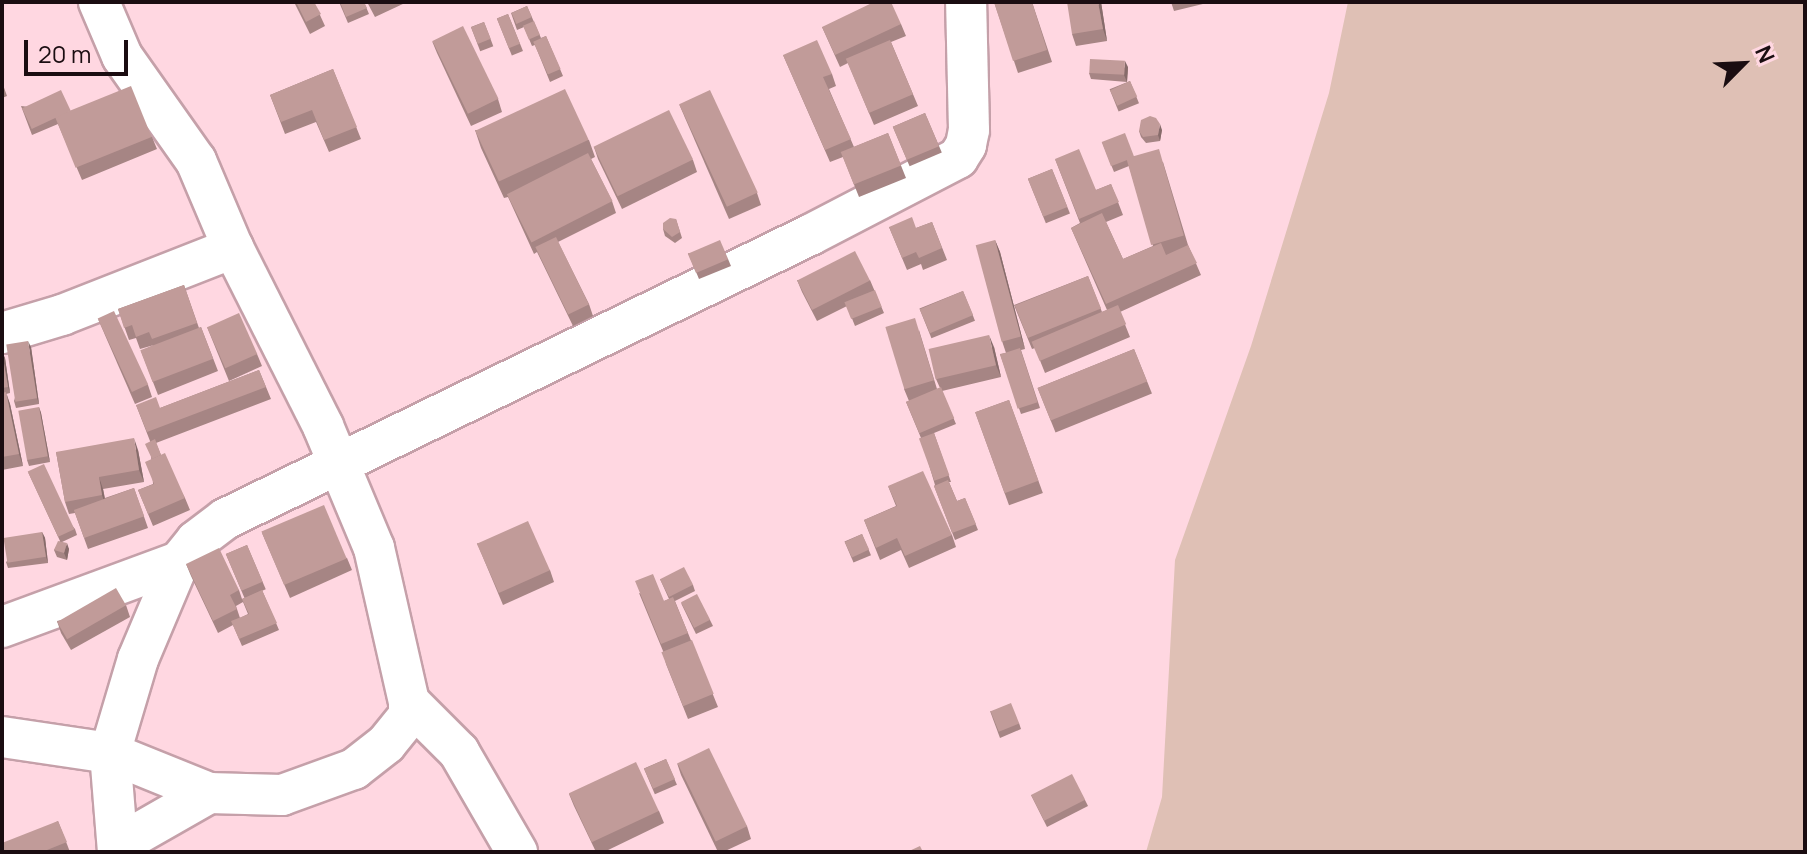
<!DOCTYPE html>
<html>
<head>
<meta charset="utf-8">
<style>
	body { margin:0 }
	#map { position:relative; width:1807px; height:854px; overflow:hidden; background:#ffd7e1; font-family:Manrope,sans-serif }
	div>[style] { position:absolute }
	.green>* { inset:0; background:#dfc0b5 }
	.roads { filter:drop-shadow(2px 0 #c5a0a9) drop-shadow(-2px 0 #c5a0a9) drop-shadow(0 2px #c5a0a9) drop-shadow(0 -2px #c5a0a9) }
	.street>* { height:40px; margin:-20px; padding:0 20px; transform-origin:20px; border-radius:20px; background:#fff }
	.wall>* { inset:0; background:#a68584; transform-origin:0 0 }
	.shaded-wall>* { inset:0; background:#876c6b }
	.building>* { inset:0; background:#c19b99; transform-origin:0 0 }
	span { translate:-50% -50%; white-space:nowrap; text-align:center; line-height:1.15; -webkit-text-stroke:7px #ffd7e1; paint-order:stroke }
	.frame { position:absolute; inset:0; border:4px solid #1a0d11; pointer-events:none }
	.north { position:absolute; left:1703px; top:24px; width:80px; height:80px; -webkit-text-stroke:6px #ffd7e1; paint-order:stroke; rotate:66deg; font-size:22px; font-weight:700; line-height:32px; text-align:center; color:#1a0d11 }
	.north::after { content:''; display:block; margin:auto; width:28px; height:36px; background:#1a0d11; clip-path:polygon(50% 0,100% 100%,50% 72%,0 100%) }
	.scale { position:absolute; left:24px; top:40px; width:104px; height:36px; box-sizing:border-box; border:4px solid #1a0d11; border-top:0; padding-left:10px; font-size:24px; line-height:28px; white-space:nowrap; color:#1a0d11; -webkit-text-stroke:6px #ffd7e1; paint-order:stroke }
</style>
</head>
<body>
<div id="map">
	<div class="green">
		<div style="clip-path:polygon(1348px 2px,1805px 2px,1805px 852px,1146px 852px,1162px 797px,1175px 560px,1251px 346px,1329px 93px)"></div>
	</div>
	<div class="roads">
		<div class="street">
			<div style="left:2px;top:333px;width:63px;rotate:-16.7deg"></div>
			<div style="left:62px;top:315px;width:184px;rotate:-21.4deg"></div>
			<div style="left:2px;top:627px;width:189px;rotate:-20.2deg"></div>
			<div style="left:409px;top:702px;width:71px;rotate:45deg"></div>
			<div style="left:459px;top:752px;width:116px;rotate:59.9deg"></div>
			<div style="left:2px;top:737px;width:109px;rotate:8.4deg"></div>
			<div style="left:110px;top:753px;width:107px;rotate:22deg"></div>
			<div style="left:209px;top:793px;width:73px;rotate:1.6deg"></div>
			<div style="left:282px;top:795px;width:77px;rotate:-19.9deg"></div>
			<div style="left:354px;top:769px;width:41px;rotate:-38deg"></div>
			<div style="left:386px;top:744px;width:36px;rotate:-51deg"></div>
			<div style="left:409px;top:716px;width:14px;rotate:-90deg"></div>
			<div style="left:409px;top:702px;width:158px;rotate:-102.8deg"></div>
			<div style="left:374px;top:548px;width:132px;rotate:-112.7deg"></div>
			<div style="left:323px;top:426px;width:199px;rotate:-116.8deg"></div>
			<div style="left:233px;top:248px;width:95px;rotate:-113deg"></div>
			<div style="left:196px;top:161px;width:128px;rotate:-125.2deg"></div>
			<div style="left:122px;top:56px;width:59px;rotate:-113.1deg"></div>
			<div style="left:118px;top:845px;width:105px;rotate:-29.7deg"></div>
			<div style="left:118px;top:852px;width:99px;rotate:-94.6deg"></div>
			<div style="left:110px;top:753px;width:98px;rotate:-73.4deg"></div>
			<div style="left:138px;top:659px;width:105px;rotate:-67.1deg"></div>
			<div style="left:179px;top:562px;width:27px;rotate:-51deg"></div>
			<div style="left:196px;top:541px;width:36px;rotate:-37deg"></div>
			<div style="left:225px;top:519px;width:650px;rotate:-25.9deg"></div>
			<div style="left:810px;top:235px;width:167px;rotate:-27.5deg"></div>
			<div style="left:958px;top:158px;width:15px;rotate:-58deg"></div>
			<div style="left:966px;top:145px;width:15px;rotate:-79deg"></div>
			<div style="left:969px;top:130px;width:128px;rotate:-91.3deg"></div>
		</div>
	</div>
	<div class="wall">
		<div style="clip-path:polygon(294px 2px,314px 2px,325px 26px,310px 34px)"></div>
		<div style="clip-path:polygon(339px 2px,364px 2px,369px 14px,348px 23px)"></div>
		<div style="clip-path:polygon(367px 2px,405px 2px,405px 3px,375px 17px)"></div>
		<div style="clip-path:polygon(994px 2px,1032px 2px,1052px 62px,1018px 73px)"></div>
		<div style="clip-path:polygon(1101px 2px,1107px 41px,1076px 46px,1072px 34px)"></div>
		<div style="clip-path:polygon(1171px 2px,1207px 2px,1207px 3px,1174px 11px)"></div>
		<div style="clip-path:polygon(527px 6px,541px 38px,546px 36px,563px 76px,550px 82px,535px 45px,532px 46px,524px 27px,517px 30px,511px 13px)"></div>
		<div style="left:508px;top:14px;width:40px;height:12px;rotate:68deg"></div>
		<div style="left:484px;top:22px;width:26px;height:14px;rotate:69deg"></div>
		<div style="clip-path:polygon(901px 24px,906px 36px,891px 42px,918px 106px,874px 125px,848px 63px,840px 67px,822px 27px)"></div>
		<div style="clip-path:polygon(432px 41px,498px 99px,502px 112px,471px 126px,437px 53px)"></div>
		<div style="clip-path:polygon(783px 55px,832px 74px,836px 86px,829px 89px,854px 147px,888px 133px,906px 178px,859px 197px,843px 157px,830px 162px)"></div>
		<div style="clip-path:polygon(1128px 67px,1127px 82px,1091px 79px,1089px 73px)"></div>
		<div style="clip-path:polygon(333px 69px,361px 139px,329px 152px,316px 122px,285px 134px,270px 95px)"></div>
		<div style="left:1130px;top:81px;width:24px;height:22px;rotate:68deg"></div>
		<div style="clip-path:polygon(2px 82px,7px 96px,2px 98px)"></div>
		<div style="clip-path:polygon(679px 104px,757px 193px,761px 205px,729px 219px)"></div>
		<div style="clip-path:polygon(21px 106px,71px 112px,152px 137px,157px 149px,82px 180px,58px 124px,32px 135px)"></div>
		<div style="left:925px;top:113px;width:43px;height:35px;rotate:67deg"></div>
		<div style="clip-path:polygon(475px 130px,589px 140px,595px 157px,591px 159px,612px 201px,616px 213px,558px 242px,589px 304px,593px 316px,573px 326px,537px 252px,534px 254px,508px 197px,504px 198px,481px 148px)"></div>
		<div style="clip-path:polygon(1162px 130px,1160px 141px,1146px 143px,1141px 137px,1139px 131px)"></div>
		<div style="clip-path:polygon(1102px 142px,1134px 157px,1163px 162px,1188px 245px,1201px 275px,1120px 312px,1130px 337px,1045px 373px,1035px 348px,1032px 349px,1014px 305px,1088px 276px,1102px 312px,1107px 310px,1071px 228px,1080px 223px,1055px 159px,1096px 190px,1111px 184px,1123px 215px,1106px 222px,1123px 259px,1153px 246px,1129px 166px,1114px 172px)"></div>
		<div style="clip-path:polygon(594px 147px,693px 160px,697px 172px,622px 209px,598px 159px)"></div>
		<div style="left:1052px;top:169px;width:48px;height:26px;rotate:68deg"></div>
		<div style="clip-path:polygon(676px 219px,682px 238px,675px 243px,665px 236px,663px 229px)"></div>
		<div style="clip-path:polygon(932px 222px,947px 260px,923px 270px,921px 264px,907px 270px,889px 227px,916px 228px)"></div>
		<div style="clip-path:polygon(995px 240px,1000px 252px,1025px 349px,1021px 350px,1040px 408px,1021px 414px,1000px 354px,1006px 353px,1002px 341px)"></div>
		<div style="clip-path:polygon(688px 253px,728px 259px,731px 266px,699px 279px)"></div>
		<div style="clip-path:polygon(797px 280px,870px 280px,884px 313px,855px 326px,847px 306px,817px 321px,802px 292px)"></div>
		<div style="clip-path:polygon(184px 285px,199px 328px,201px 327px,218px 371px,158px 395px,141px 351px,154px 345px,140px 349px,136px 338px,129px 340px,118px 309px)"></div>
		<div style="left:963px;top:291px;width:32px;height:47px;rotate:68deg"></div>
		<div style="clip-path:polygon(98px 319px,148px 385px,152px 397px,135px 404px)"></div>
		<div style="clip-path:polygon(207px 327px,257px 354px,262px 366px,229px 381px)"></div>
		<div style="clip-path:polygon(919px 330px,937px 389px,940px 388px,936px 379px,994px 347px,1001px 377px,942px 391px,956px 424px,934px 433px,951px 482px,949px 482px,957px 501px,965px 498px,978px 530px,955px 540px,934px 486px,935px 485px,921px 438px,906px 402px,909px 401px,904px 389px)"></div>
		<div style="clip-path:polygon(31px 347px,39px 404px,16px 408px,14px 401px)"></div>
		<div style="left:1134px;top:349px;width:48px;height:104px;rotate:68deg"></div>
		<div style="clip-path:polygon(2px 352px,5px 358px,10px 393px,6px 394px,10px 404px,23px 466px,2px 470px)"></div>
		<div style="clip-path:polygon(259px 370px,271px 399px,156px 443px,161px 455px,185px 498px,190px 510px,153px 526px,138px 490px,153px 484px,150px 441px,136px 405px,160px 408px)"></div>
		<div style="left:1009px;top:400px;width:99px;height:36px;rotate:70deg"></div>
		<div style="clip-path:polygon(39px 407px,41px 413px,50px 462px,29px 466px,27px 460px)"></div>
		<div style="clip-path:polygon(138px 450px,144px 482px,103px 489px,105px 498px,134px 488px,148px 528px,88px 549px,75px 513px,69px 514px,65px 502px,56px 452px)"></div>
		<div style="clip-path:polygon(28px 472px,75px 529px,77px 535px,62px 542px,69px 549px,67px 560px,57px 557px,54px 550px,60px 541px)"></div>
		<div style="clip-path:polygon(888px 486px,952px 535px,956px 547px,909px 568px,901px 550px,880px 560px,864px 520px,896px 506px)"></div>
		<div style="clip-path:polygon(42px 532px,45px 538px,48px 563px,8px 568px,6px 562px)"></div>
		<div style="clip-path:polygon(262px 533px,347px 558px,352px 570px,290px 598px)"></div>
		<div style="left:862px;top:534px;width:23px;height:19px;rotate:67deg"></div>
		<div style="clip-path:polygon(477px 543px,550px 570px,554px 582px,503px 605px)"></div>
		<div style="left:247px;top:545px;width:48px;height:23px;rotate:67deg"></div>
		<div style="clip-path:polygon(evenodd,186px 564px,239px 590px,242px 599px,262px 590px,279px 630px,242px 646px,233px 625px,218px 633px,191px 576px,186px 564px,243px 602px,248px 614px,240px 618px,236px 606px,243px 602px)"></div>
		<div style="clip-path:polygon(660px 579px,693px 585px,695px 591px,675px 601px,718px 707px,688px 719px,666px 664px,663px 651px,639px 593px,664px 601px,669px 599px)"></div>
		<div style="clip-path:polygon(681px 603px,710px 620px,713px 626px,696px 634px)"></div>
		<div style="clip-path:polygon(126px 605px,130px 617px,71px 650px,61px 633px,57px 621px)"></div>
		<div style="clip-path:polygon(990px 711px,1019px 723px,1021px 729px,1000px 738px)"></div>
		<div style="left:666px;top:759px;width:28px;height:24px;rotate:67deg"></div>
		<div style="clip-path:polygon(677px 763px,747px 826px,751px 839px,723px 852px,718px 852px,681px 775px)"></div>
		<div style="clip-path:polygon(569px 794px,659px 811px,664px 823px,604px 852px,596px 852px,574px 806px)"></div>
		<div style="clip-path:polygon(1031px 795px,1085px 800px,1088px 806px,1047px 827px)"></div>
		<div style="clip-path:polygon(58px 821px,70px 852px,2px 852px)"></div>
	</div>
	<div class="shaded-wall">
		<div style="clip-path:polygon(1098px 2px,1101px 2px,1107px 41px,1103px 29px)"></div>
		<div style="clip-path:polygon(1125px 61px,1128px 67px,1127px 82px,1124px 75px)"></div>
		<div style="clip-path:polygon(1160px 124px,1162px 130px,1160px 141px,1158px 135px)"></div>
		<div style="clip-path:polygon(995px 240px,1000px 252px,1025px 349px,1021px 337px)"></div>
		<div style="clip-path:polygon(989px 335px,994px 347px,1001px 377px,996px 365px)"></div>
		<div style="clip-path:polygon(28px 341px,31px 347px,39px 404px,37px 398px)"></div>
		<div style="clip-path:polygon(2px 352px,5px 358px,10px 393px,8px 387px)"></div>
		<div style="clip-path:polygon(6px 392px,10px 404px,23px 466px,19px 454px)"></div>
		<div style="clip-path:polygon(39px 407px,41px 413px,50px 462px,48px 456px)"></div>
		<div style="clip-path:polygon(134px 438px,138px 450px,144px 482px,139px 470px)"></div>
		<div style="clip-path:polygon(99px 477px,103px 489px,106px 507px,102px 495px)"></div>
		<div style="clip-path:polygon(42px 532px,45px 538px,48px 563px,46px 557px)"></div>
		<div style="clip-path:polygon(67px 543px,69px 549px,67px 560px,64px 553px)"></div>
	</div>
	<div class="building">
		<div style="clip-path:polygon(296px 2px,314px 2px,321px 14px,306px 22px)"></div>
		<div style="clip-path:polygon(340px 2px,364px 2px,367px 8px,346px 17px)"></div>
		<div style="clip-path:polygon(874px 2px,891px 2px,901px 24px,835px 55px,822px 27px)"></div>
		<div style="clip-path:polygon(994px 2px,1032px 2px,1047px 50px,1013px 61px)"></div>
		<div style="clip-path:polygon(1067px 2px,1098px 2px,1103px 29px,1072px 34px)"></div>
		<div style="left:527px;top:6px;width:12px;height:17px;rotate:66deg"></div>
		<div style="left:508px;top:14px;width:32px;height:12px;rotate:68deg"></div>
		<div style="left:534px;top:21px;width:15px;height:12px;rotate:67deg"></div>
		<div style="left:484px;top:22px;width:18px;height:14px;rotate:68deg"></div>
		<div style="left:463px;top:26px;width:81px;height:34px;rotate:64deg"></div>
		<div style="left:546px;top:36px;width:36px;height:14px;rotate:66deg"></div>
		<div style="clip-path:polygon(817px 40px,832px 74px,823px 77px,851px 139px,825px 150px,783px 55px)"></div>
		<div style="left:890px;top:40px;width:59px;height:48px;rotate:67deg"></div>
		<div style="left:1090px;top:59px;width:35px;height:14px;rotate:3deg"></div>
		<div style="clip-path:polygon(333px 69px,357px 127px,324px 140px,312px 110px,281px 122px,270px 95px)"></div>
		<div style="left:1130px;top:81px;width:17px;height:22px;rotate:65deg"></div>
		<div style="left:131px;top:86px;width:55px;height:82px;rotate:68deg"></div>
		<div style="left:565px;top:89px;width:56px;height:99px;rotate:65deg"></div>
		<div style="left:61px;top:90px;width:23px;height:43px;rotate:65deg"></div>
		<div style="left:710px;top:90px;width:113px;height:34px;rotate:65deg"></div>
		<div style="left:669px;top:110px;width:55px;height:84px;rotate:64deg"></div>
		<div style="left:925px;top:113px;width:36px;height:35px;rotate:67deg"></div>
		<div style="clip-path:polygon(1150px 116px,1156px 118px,1160px 124px,1158px 135px,1143px 137px,1139px 131px,1141px 120px)"></div>
		<div style="left:888px;top:133px;width:35px;height:51px;rotate:68deg"></div>
		<div style="left:1125px;top:133px;width:26px;height:25px;rotate:69deg"></div>
		<div style="clip-path:polygon(1079px 149px,1096px 190px,1111px 184px,1119px 202px,1079px 219px,1055px 159px)"></div>
		<div style="left:1159px;top:149px;width:90px;height:34px;rotate:74deg"></div>
		<div style="left:588px;top:153px;width:54px;height:91px;rotate:63deg"></div>
		<div style="left:1052px;top:169px;width:41px;height:26px;rotate:68deg"></div>
		<div style="clip-path:polygon(1102px 213px,1123px 259px,1161px 243px,1166px 255px,1188px 245px,1197px 263px,1106px 304px,1071px 228px)"></div>
		<div style="clip-path:polygon(912px 217px,916px 228px,932px 222px,942px 248px,919px 258px,916px 252px,902px 258px,889px 227px)"></div>
		<div style="clip-path:polygon(670px 218px,676px 219px,680px 232px,672px 237px,663px 229px,663px 223px)"></div>
		<div style="left:556px;top:237px;width:75px;height:23px;rotate:64deg"></div>
		<div style="left:720px;top:240px;width:21px;height:35px;rotate:67deg"></div>
		<div style="left:995px;top:240px;width:100px;height:20px;rotate:75deg"></div>
		<div style="left:855px;top:251px;width:33px;height:65px;rotate:63deg"></div>
		<div style="left:1088px;top:276px;width:35px;height:79px;rotate:68deg"></div>
		<div style="clip-path:polygon(184px 285px,197px 323px,152px 339px,149px 332px,136px 337px,132px 325px,124px 328px,118px 309px)"></div>
		<div style="left:875px;top:290px;width:18px;height:33px;rotate:68deg"></div>
		<div style="left:963px;top:291px;width:26px;height:47px;rotate:67deg"></div>
		<div style="left:1118px;top:305px;width:21px;height:94px;rotate:67deg"></div>
		<div style="left:114px;top:311px;width:81px;height:18px;rotate:65deg"></div>
		<div style="left:239px;top:313px;width:45px;height:35px;rotate:66deg"></div>
		<div style="left:915px;top:318px;width:65px;height:31px;rotate:73deg"></div>
		<div style="left:201px;top:327px;width:34px;height:65px;rotate:69deg"></div>
		<div style="left:989px;top:335px;width:31px;height:62px;rotate:77deg"></div>
		<div style="left:28px;top:341px;width:58px;height:22px;rotate:81deg"></div>
		<div style="left:1020px;top:348px;width:57px;height:21px;rotate:72deg"></div>
		<div style="left:1134px;top:349px;width:35px;height:104px;rotate:68deg"></div>
		<div style="clip-path:polygon(2px 352px,8px 387px,2px 388px)"></div>
		<div style="clip-path:polygon(259px 370px,266px 387px,147px 432px,136px 405px,156px 397px,160px 408px)"></div>
		<div style="left:941px;top:387px;width:34px;height:38px;rotate:67deg"></div>
		<div style="clip-path:polygon(6px 392px,19px 454px,2px 457px,2px 393px)"></div>
		<div style="left:1009px;top:400px;width:86px;height:36px;rotate:70deg"></div>
		<div style="left:39px;top:407px;width:50px;height:21px;rotate:80deg"></div>
		<div style="left:934px;top:433px;width:45px;height:16px;rotate:70deg"></div>
		<div style="clip-path:polygon(134px 438px,139px 470px,99px 477px,102px 495px,65px 502px,56px 452px)"></div>
		<div style="clip-path:polygon(155px 439px,161px 455px,152px 459px,145px 444px)"></div>
		<div style="clip-path:polygon(165px 453px,185px 498px,148px 514px,138px 490px,154px 484px,145px 462px)"></div>
		<div style="left:44px;top:464px;width:72px;height:18px;rotate:65deg"></div>
		<div style="clip-path:polygon(923px 471px,952px 535px,905px 556px,897px 538px,876px 548px,864px 520px,897px 506px,888px 486px)"></div>
		<div style="clip-path:polygon(948px 480px,957px 501px,965px 498px,976px 524px,952px 533px,934px 486px)"></div>
		<div style="left:134px;top:488px;width:30px;height:64px;rotate:70deg"></div>
		<div style="left:324px;top:505px;width:58px;height:68px;rotate:67deg"></div>
		<div style="left:528px;top:521px;width:54px;height:56px;rotate:66deg"></div>
		<div style="left:42px;top:532px;width:25px;height:39px;rotate:81deg"></div>
		<div style="left:862px;top:534px;width:17px;height:19px;rotate:65deg"></div>
		<div style="clip-path:polygon(58px 541px,67px 543px,64px 553px,54px 550px)"></div>
		<div style="left:247px;top:545px;width:40px;height:23px;rotate:67deg"></div>
		<div style="clip-path:polygon(219px 548px,239px 590px,230px 595px,237px 609px,213px 621px,186px 564px)"></div>
		<div style="left:684px;top:567px;width:20px;height:27px;rotate:63deg"></div>
		<div style="clip-path:polygon(653px 574px,664px 601px,673px 597px,688px 633px,661px 644px,635px 581px)"></div>
		<div style="left:116px;top:588px;width:20px;height:68px;rotate:60deg"></div>
		<div style="clip-path:polygon(262px 590px,277px 623px,239px 639px,231px 621px,249px 614px,242px 599px)"></div>
		<div style="left:697px;top:594px;width:29px;height:18px;rotate:63deg"></div>
		<div style="left:692px;top:640px;width:58px;height:33px;rotate:68deg"></div>
		<div style="left:1011px;top:703px;width:22px;height:22px;rotate:68deg"></div>
		<div style="left:709px;top:748px;width:87px;height:35px;rotate:64deg"></div>
		<div style="left:666px;top:759px;width:22px;height:24px;rotate:66deg"></div>
		<div style="left:636px;top:762px;width:54px;height:74px;rotate:65deg"></div>
		<div style="left:1072px;top:774px;width:29px;height:46px;rotate:63deg"></div>
		<div style="clip-path:polygon(58px 821px,67px 842px,42px 852px,2px 852px,2px 843px)"></div>
		<div style="clip-path:polygon(920px 846px,923px 852px,907px 852px)"></div>
	</div>
	<div class="frame"></div>
	<div class="north">N</div>
	<div class="scale">20 m</div>
</div>
</body>
</html>
